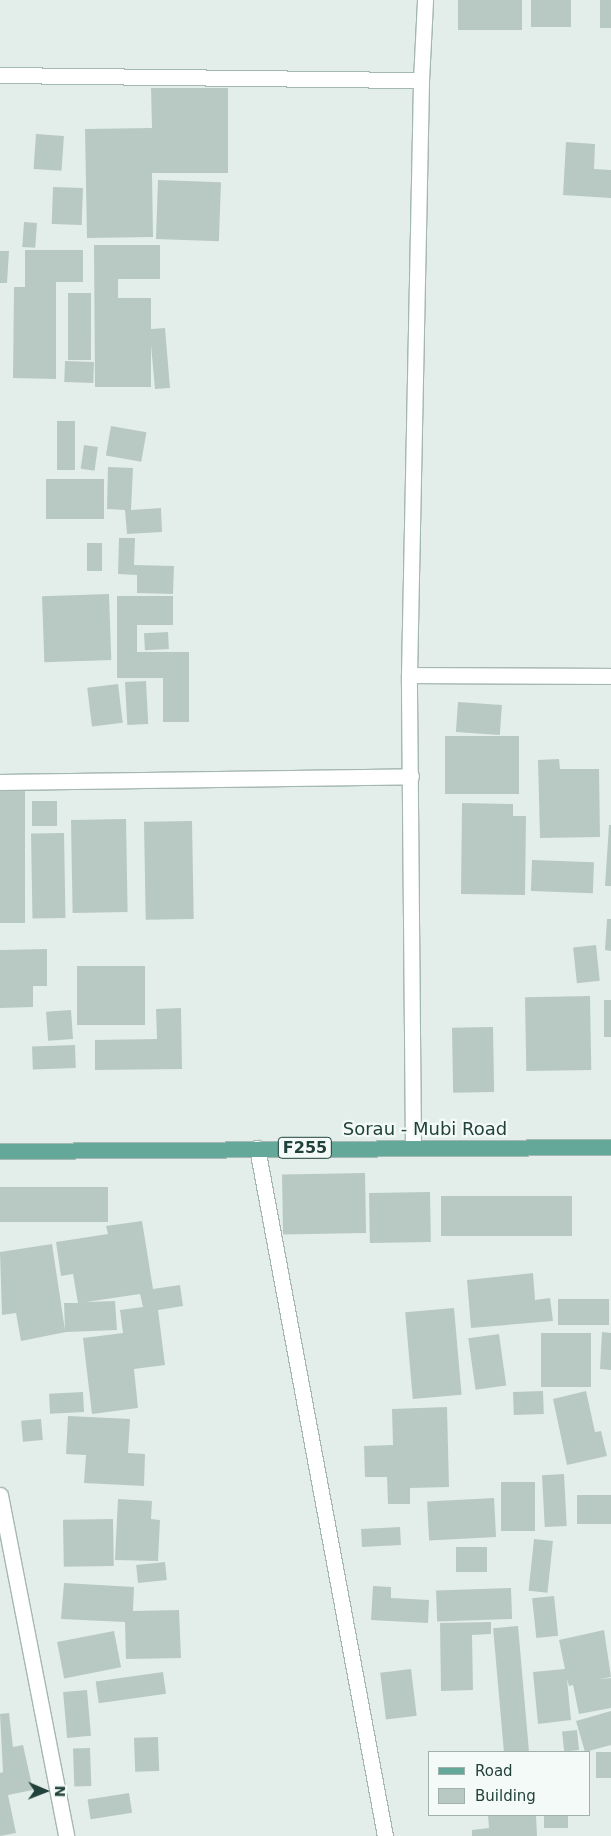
<!DOCTYPE html>
<html>
<head>
<meta charset="utf-8">
<style>
	body { margin:0 }
	#map { position:relative; width:611px; height:1836px; overflow:hidden; background:#e3eeea; font-family:"DejaVu Sans",sans-serif }
	div>[style] { position:absolute }
	.building>* { inset:0; background:#b8c9c3; transform-origin:0 0 }
	.roads { filter:drop-shadow(1px 0 #a5b7b2) drop-shadow(-1px 0 #a5b7b2) drop-shadow(0 1px #a5b7b2) drop-shadow(0 -1px #a5b7b2) }
	.minor>* { height:15px; margin:-7.5px; padding:0 7.5px; transform-origin:7.5px; border-radius:7.5px; background:#fff }
	.major>* { height:15px; margin:-7.5px; padding:0 7.5px; transform-origin:7.5px; border-radius:7.5px; background:#63a899 }
	span { translate:-50% -50%; white-space:nowrap; text-align:center; line-height:1.15; -webkit-text-stroke:4.5px #f4faf7; paint-order:stroke }
	.shield-label span { padding:1px 4px; background:#f4faf7; border:1px solid; border-radius:4px; -webkit-text-stroke-width:0 }
	.shield-label { font-size:16px; color:#21423a; font-weight:700 }
	.street-label { font-size:18px; color:#21423a }
	.legend { position:absolute; left:428px; top:1751px; width:162px; height:65px; box-sizing:border-box; background:#f4faf7; border:1px solid #a0b0ab; margin:0; padding:6px 9px; list-style:none; font-size:15px; color:#21423a }
	.legend li { display:flex; align-items:center; gap:10px; height:25px }
	.legend b { width:25px; border:1px solid #a0b0ab }
	.north { position:absolute; left:20px; top:1766px; width:50px; height:50px; -webkit-text-stroke:4px #f4faf7; paint-order:stroke; rotate:91deg; font-size:14px; font-weight:700; line-height:20px; text-align:center; color:#21423a }
	.north::after { content:''; display:block; margin:auto; width:18px; height:22px; background:#21423a; clip-path:polygon(50% 0,100% 100%,50% 72%,0 100%) }
</style>
</head>
<body>
<div id="map">
	<div class="building">
		<div style="left:458px;top:0;width:64px;height:30px"></div>
		<div style="left:531px;top:0;width:40px;height:27px"></div>
		<div style="left:600px;top:0;width:11px;height:28px"></div>
		<div style="clip-path:polygon(151px 88px,228px 88px,228px 173px,152px 173px,153px 237px,87px 238px,85px 129px,152px 128px)"></div>
		<div style="left:36px;top:134px;width:28px;height:35px;rotate:4deg"></div>
		<div style="clip-path:polygon(566px 142px,595px 144px,594px 169px,611px 170px,611px 198px,563px 195px)"></div>
		<div style="left:158px;top:180px;width:63px;height:59px;rotate:2deg"></div>
		<div style="left:53px;top:187px;width:30px;height:37px;rotate:2deg"></div>
		<div style="left:24px;top:222px;width:13px;height:25px;rotate:4deg"></div>
		<div style="clip-path:polygon(94px 245px,160px 245px,160px 279px,118px 279px,118px 298px,151px 298px,151px 329px,165px 328px,170px 388px,155px 389px,151px 345px,151px 387px,95px 387px)"></div>
		<div style="clip-path:polygon(25px 250px,83px 250px,83px 282px,56px 282px,56px 379px,13px 378px,14px 287px,25px 287px)"></div>
		<div style="clip-path:polygon(0 251px,9px 251px,7px 283px,0 283px)"></div>
		<div style="left:68px;top:293px;width:23px;height:67px"></div>
		<div style="left:65px;top:361px;width:29px;height:21px;rotate:2deg"></div>
		<div style="left:57px;top:421px;width:18px;height:49px"></div>
		<div style="left:111px;top:426px;width:36px;height:30px;rotate:10deg"></div>
		<div style="left:84px;top:445px;width:14px;height:24px;rotate:8deg"></div>
		<div style="clip-path:polygon(108px 467px,133px 468px,131px 510px,161px 508px,162px 532px,127px 534px,125px 510px,107px 509px)"></div>
		<div style="left:46px;top:479px;width:58px;height:40px"></div>
		<div style="clip-path:polygon(119px 538px,135px 538px,134px 565px,174px 566px,173px 594px,137px 593px,137px 575px,118px 574px)"></div>
		<div style="left:87px;top:543px;width:15px;height:28px"></div>
		<div style="left:109px;top:594px;width:66px;height:67px;rotate:88deg"></div>
		<div style="clip-path:polygon(117px 596px,173px 596px,173px 625px,137px 625px,137px 652px,189px 652px,189px 722px,163px 722px,163px 678px,117px 678px)"></div>
		<div style="left:168px;top:632px;width:17px;height:24px;rotate:87deg"></div>
		<div style="left:146px;top:681px;width:43px;height:21px;rotate:87deg"></div>
		<div style="left:118px;top:684px;width:39px;height:31px;rotate:83deg"></div>
		<div style="left:458px;top:702px;width:44px;height:30px;rotate:4deg"></div>
		<div style="left:445px;top:736px;width:74px;height:58px"></div>
		<div style="clip-path:polygon(559px 759px,560px 769px,599px 769px,600px 837px,540px 838px,538px 760px)"></div>
		<div style="left:0;top:791px;width:25px;height:132px"></div>
		<div style="left:32px;top:801px;width:25px;height:25px"></div>
		<div style="clip-path:polygon(462px 803px,513px 804px,513px 816px,526px 816px,525px 895px,461px 894px)"></div>
		<div style="left:126px;top:819px;width:93px;height:55px;rotate:89deg"></div>
		<div style="left:192px;top:821px;width:98px;height:48px;rotate:89deg"></div>
		<div style="clip-path:polygon(609px 825px,611px 825px,611px 886px,605px 886px)"></div>
		<div style="left:64px;top:833px;width:85px;height:33px;rotate:89deg"></div>
		<div style="left:532px;top:860px;width:62px;height:31px;rotate:2deg"></div>
		<div style="clip-path:polygon(607px 919px,611px 919px,611px 951px,605px 950px)"></div>
		<div style="left:596px;top:945px;width:36px;height:23px;rotate:84deg"></div>
		<div style="clip-path:polygon(47px 949px,47px 986px,33px 986px,33px 1007px,0 1008px,0 950px)"></div>
		<div style="left:145px;top:966px;width:59px;height:68px;rotate:90deg"></div>
		<div style="left:590px;top:996px;width:74px;height:65px;rotate:89deg"></div>
		<div style="left:604px;top:1000px;width:7px;height:37px"></div>
		<div style="clip-path:polygon(181px 1008px,182px 1069px,95px 1070px,95px 1040px,157px 1039px,156px 1009px)"></div>
		<div style="left:71px;top:1010px;width:29px;height:25px;rotate:86deg"></div>
		<div style="left:493px;top:1027px;width:65px;height:41px;rotate:89deg"></div>
		<div style="left:75px;top:1045px;width:23px;height:43px;rotate:88deg"></div>
		<div style="left:365px;top:1173px;width:60px;height:83px;rotate:89deg"></div>
		<div style="left:108px;top:1187px;width:35px;height:108px;rotate:90deg"></div>
		<div style="left:430px;top:1192px;width:50px;height:61px;rotate:89deg"></div>
		<div style="left:441px;top:1196px;width:131px;height:40px"></div>
		<div style="clip-path:polygon(142px 1221px,153px 1289px,180px 1285px,183px 1306px,158px 1310px,165px 1365px,134px 1369px,138px 1408px,92px 1414px,83px 1338px,123px 1333px,120px 1310px,143px 1307px,140px 1294px,86px 1302px,115px 1301px,117px 1330px,66px 1332px,21px 1341px,16px 1313px,2px 1315px,0 1252px,52px 1244px,65px 1330px,64px 1303px,78px 1303px,73px 1274px,61px 1276px,56px 1242px,108px 1234px,106px 1226px)"></div>
		<div style="clip-path:polygon(533px 1273px,535px 1300px,550px 1298px,553px 1321px,471px 1328px,467px 1280px)"></div>
		<div style="left:609px;top:1299px;width:26px;height:51px;rotate:90deg"></div>
		<div style="left:454px;top:1308px;width:87px;height:49px;rotate:85deg"></div>
		<div style="clip-path:polygon(602px 1332px,611px 1333px,611px 1370px,600px 1369px)"></div>
		<div style="left:591px;top:1333px;width:54px;height:50px;rotate:90deg"></div>
		<div style="left:499px;top:1334px;width:52px;height:31px;rotate:82deg"></div>
		<div style="left:543px;top:1391px;width:23px;height:30px;rotate:88deg"></div>
		<div style="clip-path:polygon(586px 1391px,595px 1432px,601px 1431px,607px 1456px,567px 1465px,553px 1399px)"></div>
		<div style="left:83px;top:1392px;width:20px;height:34px;rotate:87deg"></div>
		<div style="clip-path:polygon(447px 1407px,449px 1487px,410px 1488px,410px 1504px,388px 1504px,387px 1477px,365px 1477px,364px 1446px,393px 1445px,392px 1409px)"></div>
		<div style="clip-path:polygon(68px 1416px,130px 1419px,128px 1453px,145px 1454px,144px 1486px,84px 1483px,86px 1455px,66px 1454px)"></div>
		<div style="left:41px;top:1419px;width:21px;height:20px;rotate:85deg"></div>
		<div style="left:564px;top:1474px;width:52px;height:22px;rotate:87deg"></div>
		<div style="left:501px;top:1482px;width:34px;height:49px"></div>
		<div style="left:611px;top:1495px;width:29px;height:34px;rotate:90deg"></div>
		<div style="left:494px;top:1498px;width:39px;height:67px;rotate:87deg"></div>
		<div style="clip-path:polygon(118px 1499px,152px 1501px,151px 1519px,160px 1520px,158px 1561px,115px 1560px)"></div>
		<div style="left:113px;top:1519px;width:47px;height:50px;rotate:89deg"></div>
		<div style="left:400px;top:1527px;width:18px;height:39px;rotate:87deg"></div>
		<div style="left:534px;top:1539px;width:19px;height:52px;rotate:6deg"></div>
		<div style="left:456px;top:1547px;width:31px;height:25px"></div>
		<div style="left:165px;top:1562px;width:18px;height:29px;rotate:84deg"></div>
		<div style="clip-path:polygon(64px 1583px,134px 1587px,133px 1611px,179px 1610px,181px 1658px,126px 1659px,125px 1622px,61px 1619px)"></div>
		<div style="clip-path:polygon(373px 1586px,391px 1587px,391px 1598px,429px 1600px,428px 1623px,371px 1620px)"></div>
		<div style="left:511px;top:1588px;width:31px;height:75px;rotate:88deg"></div>
		<div style="left:554px;top:1596px;width:40px;height:22px;rotate:84deg"></div>
		<div style="clip-path:polygon(491px 1622px,491px 1634px,472px 1635px,473px 1690px,441px 1691px,440px 1623px)"></div>
		<div style="left:518px;top:1626px;width:127px;height:25px;rotate:85deg"></div>
		<div style="clip-path:polygon(604px 1630px,611px 1677px,599px 1679px,611px 1678px,611px 1708px,579px 1714px,573px 1685px,569px 1686px,567px 1679px,571px 1720px,538px 1724px,533px 1672px,565px 1669px,559px 1640px)"></div>
		<div style="left:114px;top:1631px;width:37px;height:58px;rotate:79deg"></div>
		<div style="left:411px;top:1669px;width:47px;height:31px;rotate:83deg"></div>
		<div style="left:163px;top:1672px;width:22px;height:68px;rotate:82deg"></div>
		<div style="left:87px;top:1690px;width:46px;height:24px;rotate:85deg"></div>
		<div style="clip-path:polygon(611px 1711px,611px 1745px,585px 1752px,576px 1721px)"></div>
		<div style="clip-path:polygon(9px 1713px,13px 1747px,23px 1745px,33px 1790px,8px 1795px,16px 1833px,0 1836px,0 1773px,3px 1772px,0 1714px)"></div>
		<div style="left:577px;top:1730px;width:20px;height:15px;rotate:84deg"></div>
		<div style="left:158px;top:1737px;width:34px;height:24px;rotate:88deg"></div>
		<div style="left:90px;top:1748px;width:38px;height:17px;rotate:88deg"></div>
		<div style="left:596px;top:1752px;width:15px;height:26px"></div>
		<div style="left:129px;top:1793px;width:20px;height:42px;rotate:81deg"></div>
		<div style="clip-path:polygon(488px 1815px,536px 1815px,537px 1836px,472px 1836px,472px 1830px,489px 1828px)"></div>
		<div style="left:544px;top:1815px;width:24px;height:13px"></div>
	</div>
	<div class="roads">
		<div class="minor">
			<div style="left:0;top:75px;width:421px;rotate:0.7deg"></div>
			<div style="left:409px;top:675px;width:202px;rotate:0.3deg"></div>
			<div style="left:0;top:782px;width:411px;rotate:-0.8deg"></div>
			<div style="left:257px;top:1148px;width:700px;rotate:79.46deg"></div>
			<div style="left:413px;top:1148px;width:473px;rotate:-90.5deg"></div>
			<div style="left:409px;top:675px;width:595px;rotate:-88.84deg"></div>
			<div style="left:421px;top:80px;width:80px;rotate:-87.1deg"></div>
			<div style="left:0;top:1495px;width:347px;rotate:79deg"></div>
		</div>
		<div class="major">
			<div style="left:0;top:1151px;width:611px;rotate:-0.38deg"></div>
		</div>
	</div>
	<div class="shield-label">
		<span style="left:305px;top:1148px">F255</span>
	</div>
	<div class="street-label">
		<span style="left:425px;top:1129px">Sorau - Mubi Road</span>
	</div>
	<ul class="legend">
	<li><b style="height:6px;background:#63a899"></b>Road</li>
	<li><b style="height:14px;background:#b8c9c3"></b>Building</li>
	</ul>
	<div class="north">N</div>
</div>
</body>
</html>
